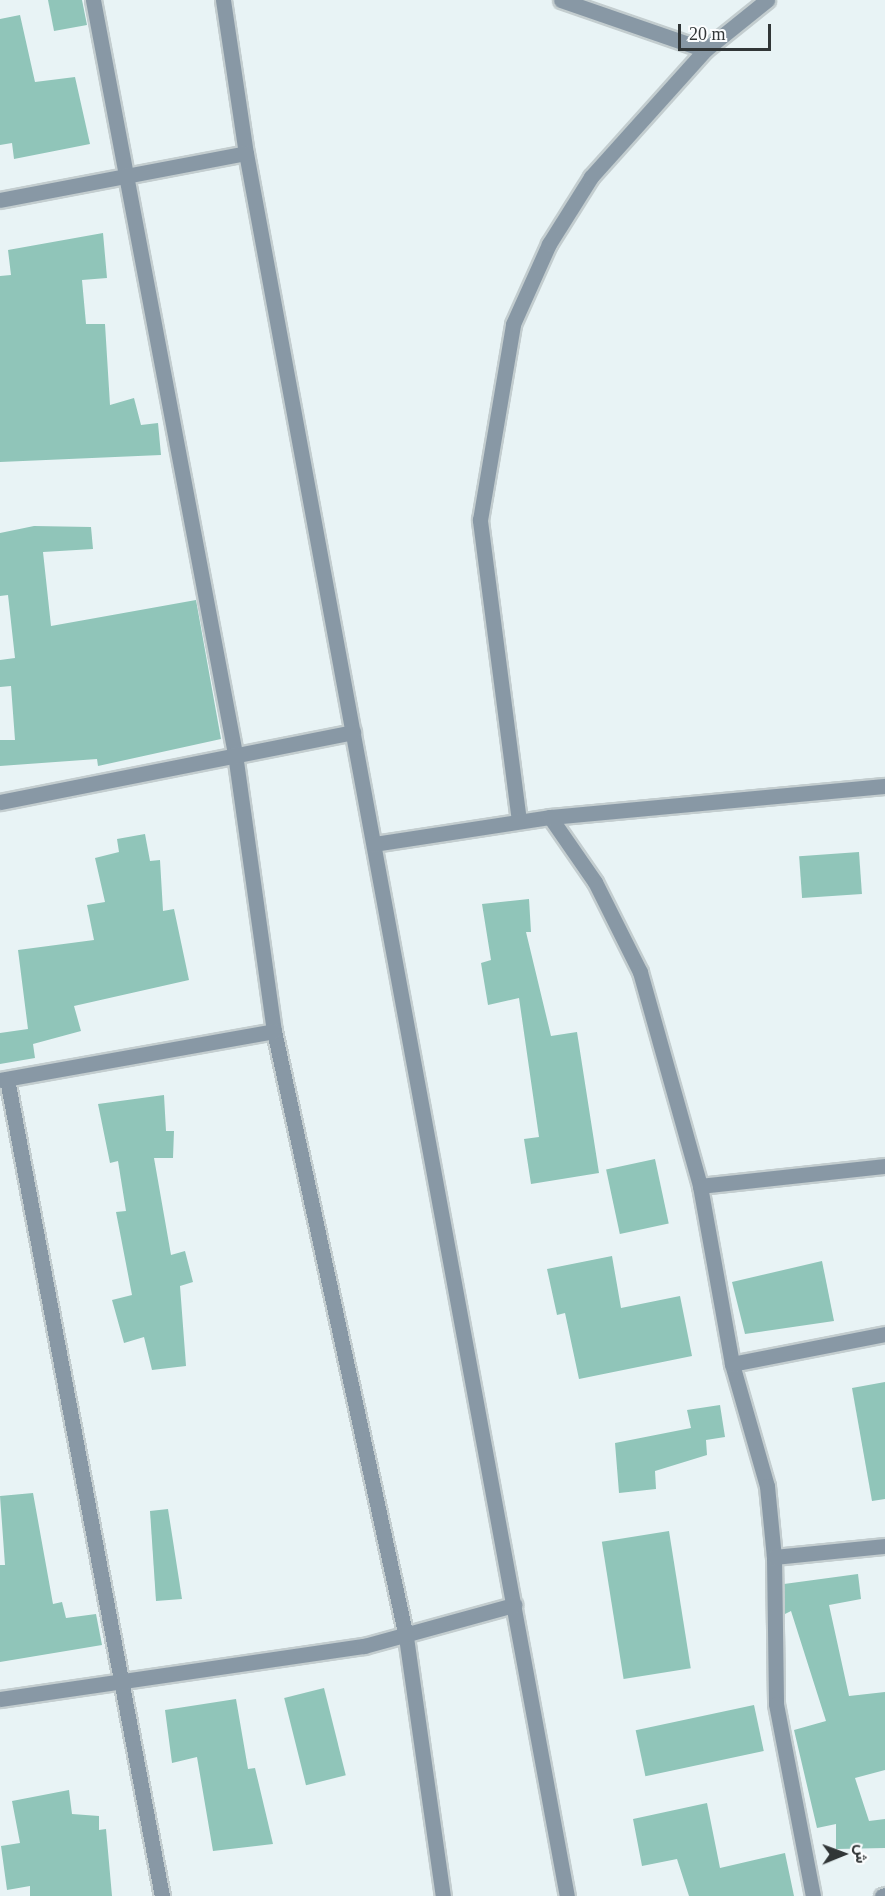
<!DOCTYPE html>
<html>
<head>
<meta charset="utf-8">
<style>
	body { margin:0 }
	#map { position:relative; width:885px; height:1896px; overflow:hidden; background:#e8f3f5; font-family:"Times New Roman",Vazirmatn,serif }
	div>[style] { position:absolute }
	.building>* { inset:0; background:#90c5b9; transform-origin:0 0 }
	.roads { filter:drop-shadow(2px 0 #c3cdcf) drop-shadow(-2px 0 #c3cdcf) drop-shadow(0 2px #c3cdcf) drop-shadow(0 -2px #c3cdcf) }
	.minor>* { height:15px; margin:-7.5px; padding:0 7.5px; transform-origin:7.5px; border-radius:7.5px; background:#8898a5 }
	span { translate:-50% -50%; white-space:nowrap; text-align:center; line-height:1.15; -webkit-text-stroke:4.5px #fcfeff; paint-order:stroke }
	.north { position:absolute; left:813px; top:1824px; width:60px; height:60px; -webkit-text-stroke:4px #fcfeff; paint-order:stroke; rotate:89deg; font-size:16px; font-weight:700; line-height:24px; text-align:center; color:#313637 }
	.north::after { content:''; display:block; margin:auto; width:21px; height:27px; background:#313637; clip-path:polygon(50% 0,100% 100%,50% 72%,0 100%) }
	.scale { position:absolute; left:678px; top:24px; width:93px; height:27px; box-sizing:border-box; border:3px solid #313637; border-top:0; padding-left:8px; font-size:18px; line-height:21px; white-space:nowrap; color:#313637; -webkit-text-stroke:4px #fcfeff; paint-order:stroke }
</style>
</head>
<body>
<div id="map">
	<div class="building">
		<div style="clip-path:polygon(48px 0,82px 0,87px 25px,54px 31px)"></div>
		<div style="clip-path:polygon(20px 15px,35px 82px,75px 77px,90px 144px,14px 159px,12px 143px,0 145px,0 19px)"></div>
		<div style="clip-path:polygon(103px 233px,107px 278px,82px 280px,86px 324px,105px 324px,110px 405px,134px 398px,141px 425px,158px 423px,161px 455px,0 462px,0 276px,11px 275px,8px 250px)"></div>
		<div style="clip-path:polygon(34px 526px,91px 527px,93px 549px,43px 552px,51px 626px,196px 600px,221px 739px,98px 766px,97px 759px,0 766px,0 740px,15px 740px,11px 686px,0 687px,0 660px,15px 658px,8px 595px,0 596px,0 533px)"></div>
		<div style="clip-path:polygon(145px 834px,150px 861px,160px 860px,163px 911px,174px 909px,189px 980px,74px 1006px,81px 1031px,33px 1044px,35px 1058px,0 1064px,0 1033px,28px 1029px,18px 950px,94px 940px,87px 905px,105px 902px,95px 858px,119px 852px,117px 839px)"></div>
		<div style="left:859px;top:852px;width:42px;height:60px;rotate:86deg"></div>
		<div style="clip-path:polygon(529px 899px,531px 932px,526px 932px,551px 1036px,577px 1032px,599px 1173px,531px 1184px,524px 1139px,539px 1137px,519px 998px,488px 1005px,481px 963px,491px 960px,482px 904px)"></div>
		<div style="clip-path:polygon(164px 1095px,166px 1131px,174px 1131px,173px 1158px,154px 1158px,171px 1255px,185px 1251px,193px 1282px,180px 1286px,186px 1366px,152px 1370px,144px 1337px,124px 1343px,112px 1300px,132px 1295px,116px 1212px,126px 1211px,118px 1161px,110px 1163px,98px 1104px)"></div>
		<div style="left:655px;top:1159px;width:66px;height:50px;rotate:78deg"></div>
		<div style="clip-path:polygon(612px 1256px,621px 1308px,680px 1296px,692px 1356px,579px 1379px,565px 1313px,557px 1315px,547px 1269px)"></div>
		<div style="clip-path:polygon(822px 1261px,834px 1321px,745px 1334px,732px 1282px)"></div>
		<div style="clip-path:polygon(885px 1382px,885px 1499px,872px 1501px,852px 1388px)"></div>
		<div style="clip-path:polygon(720px 1405px,725px 1437px,706px 1440px,707px 1455px,655px 1471px,656px 1489px,619px 1493px,615px 1443px,691px 1428px,687px 1410px)"></div>
		<div style="clip-path:polygon(33px 1493px,53px 1604px,62px 1602px,66px 1618px,96px 1614px,102px 1645px,0 1662px,0 1565px,5px 1565px,0 1496px)"></div>
		<div style="clip-path:polygon(168px 1509px,182px 1599px,156px 1601px,150px 1511px)"></div>
		<div style="left:669px;top:1531px;width:139px;height:68px;rotate:81deg"></div>
		<div style="clip-path:polygon(858px 1574px,861px 1599px,829px 1605px,849px 1696px,885px 1692px,885px 1770px,855px 1778px,869px 1821px,885px 1819px,885px 1848px,836px 1849px,836px 1824px,817px 1828px,794px 1730px,826px 1721px,791px 1611px,785px 1614px,784px 1584px)"></div>
		<div style="left:324px;top:1688px;width:90px;height:41px;rotate:76deg"></div>
		<div style="clip-path:polygon(236px 1699px,248px 1769px,255px 1768px,273px 1844px,213px 1851px,197px 1757px,172px 1763px,165px 1710px)"></div>
		<div style="left:754px;top:1705px;width:47px;height:121px;rotate:78deg"></div>
		<div style="clip-path:polygon(69px 1790px,72px 1814px,99px 1816px,99px 1830px,106px 1829px,112px 1896px,30px 1896px,30px 1886px,7px 1890px,1px 1846px,20px 1843px,12px 1801px)"></div>
		<div style="clip-path:polygon(707px 1803px,720px 1868px,785px 1853px,794px 1896px,689px 1896px,677px 1859px,642px 1866px,633px 1819px)"></div>
	</div>
	<div class="roads">
		<div class="minor">
			<div style="left:93px;top:0;width:767px;rotate:79.33deg"></div>
			<div style="left:235px;top:754px;width:280px;rotate:82deg"></div>
			<div style="left:274px;top:1031px;width:620px;rotate:77.71deg"></div>
			<div style="left:406px;top:1637px;width:262px;rotate:81.9deg"></div>
			<div style="left:223px;top:0;width:155px;rotate:81.5deg"></div>
			<div style="left:246px;top:153px;width:1772px;rotate:79.57deg"></div>
			<div style="left:561px;top:0;width:152px;rotate:19.1deg"></div>
			<div style="left:0;top:200px;width:250px;rotate:-10.8deg"></div>
			<div style="left:0;top:802px;width:360px;rotate:-11.2deg"></div>
			<div style="left:550px;top:817px;width:79px;rotate:55.3deg"></div>
			<div style="left:595px;top:882px;width:101px;rotate:63.4deg"></div>
			<div style="left:640px;top:972px;width:222px;rotate:74.3deg"></div>
			<div style="left:700px;top:1186px;width:181px;rotate:79.8deg"></div>
			<div style="left:732px;top:1364px;width:127px;rotate:74deg"></div>
			<div style="left:767px;top:1486px;width:71px;rotate:84.4deg"></div>
			<div style="left:774px;top:1557px;width:147px;rotate:89.2deg"></div>
			<div style="left:776px;top:1704px;width:196px;rotate:79.1deg"></div>
			<div style="left:519px;top:821px;width:304px;rotate:-97.4deg"></div>
			<div style="left:480px;top:520px;width:199px;rotate:-80.4deg"></div>
			<div style="left:513px;top:324px;width:88px;rotate:-65.8deg"></div>
			<div style="left:549px;top:244px;width:79px;rotate:-57.9deg"></div>
			<div style="left:591px;top:177px;width:171px;rotate:-48.1deg"></div>
			<div style="left:705px;top:50px;width:80px;rotate:-38.9deg"></div>
			<div style="left:374px;top:844px;width:178px;rotate:-8.7deg"></div>
			<div style="left:550px;top:817px;width:336px;rotate:-5.3deg"></div>
			<div style="left:7px;top:1079px;width:832px;rotate:79.26deg"></div>
			<div style="left:0;top:1080px;width:278px;rotate:-10.1deg"></div>
			<div style="left:700px;top:1186px;width:186px;rotate:-6.2deg"></div>
			<div style="left:732px;top:1364px;width:156px;rotate:-11.1deg"></div>
			<div style="left:774px;top:1557px;width:112px;rotate:-5.7deg"></div>
			<div style="left:0;top:1699px;width:368px;rotate:-8.3deg"></div>
			<div style="left:364px;top:1646px;width:156px;rotate:-15.3deg"></div>
			<div style="left:882px;top:1896px;width:3px;rotate:-18deg"></div>
		</div>
	</div>
	<div class="north">ش</div>
	<div class="scale">20 m</div>
</div>
</body>
</html>
